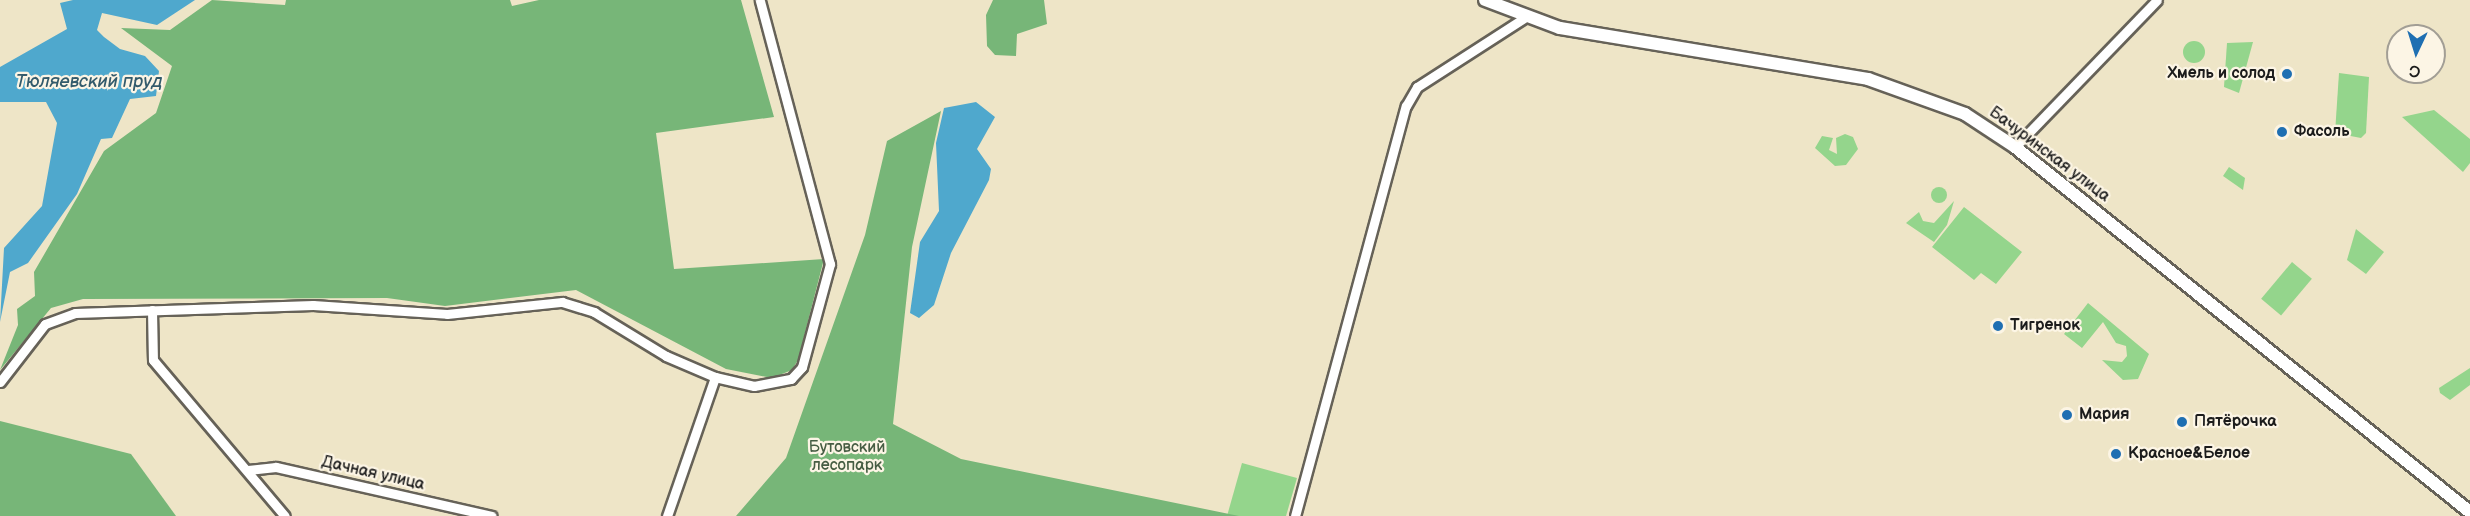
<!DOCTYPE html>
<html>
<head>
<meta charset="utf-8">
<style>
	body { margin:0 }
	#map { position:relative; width:2470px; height:516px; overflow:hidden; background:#eee5c7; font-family:"Balsamiq Sans",sans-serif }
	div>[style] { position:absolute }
	.green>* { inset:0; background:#94d58c; transform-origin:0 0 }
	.round { border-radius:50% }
	.forest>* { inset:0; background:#77b678 }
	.water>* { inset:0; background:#4fa8cd }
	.roads { filter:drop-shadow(2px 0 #666258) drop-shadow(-2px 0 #666258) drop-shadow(0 2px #666258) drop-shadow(0 -2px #666258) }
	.street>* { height:9px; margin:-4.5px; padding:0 4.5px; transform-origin:4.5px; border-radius:4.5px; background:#fff }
	.secondary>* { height:12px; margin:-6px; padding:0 6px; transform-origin:6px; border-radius:6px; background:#fff }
	.dots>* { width:16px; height:16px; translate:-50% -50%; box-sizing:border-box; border:3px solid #fcf5e5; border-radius:50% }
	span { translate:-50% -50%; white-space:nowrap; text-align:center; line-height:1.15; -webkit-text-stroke:4.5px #fcf5e5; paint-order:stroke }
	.poi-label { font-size:16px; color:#1c1c1c; font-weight:700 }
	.right { translate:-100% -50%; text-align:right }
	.left { translate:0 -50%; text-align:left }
	.street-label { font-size:16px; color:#1c1c1c }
	.park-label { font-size:16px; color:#465d43 }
	.water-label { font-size:18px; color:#335b6c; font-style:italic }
	.north { position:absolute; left:2386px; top:24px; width:60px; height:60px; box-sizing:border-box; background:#fcf5e5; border:2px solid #a29e95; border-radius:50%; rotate:184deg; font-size:16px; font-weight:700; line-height:24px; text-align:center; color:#1c1c1c }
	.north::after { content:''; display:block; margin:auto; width:21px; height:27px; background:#1f6fb2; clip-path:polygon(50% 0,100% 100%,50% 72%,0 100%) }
</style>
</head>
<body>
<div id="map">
	<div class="green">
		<div class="round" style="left:2183px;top:41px;width:22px;height:22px"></div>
		<div style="clip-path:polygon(2253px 42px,2239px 93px,2224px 87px,2227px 43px)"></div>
		<div style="clip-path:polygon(2339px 73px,2369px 77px,2366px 133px,2361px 138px,2335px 133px)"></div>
		<div style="clip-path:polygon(2434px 110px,2470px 139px,2470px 163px,2463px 172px,2402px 117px)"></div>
		<div style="clip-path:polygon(1845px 134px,1853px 137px,1858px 149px,1846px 165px,1835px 166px,1815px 148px,1822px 136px,1833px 138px,1829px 150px,1837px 154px,1836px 138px)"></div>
		<div style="clip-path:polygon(2229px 167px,2245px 178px,2243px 190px,2223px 176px)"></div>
		<div class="round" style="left:1931px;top:187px;width:16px;height:16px"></div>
		<div style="clip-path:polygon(1954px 201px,1947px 225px,1934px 242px,1906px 223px,1919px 212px,1923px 221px,1934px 223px)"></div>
		<div style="clip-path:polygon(1964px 207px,2022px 252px,1996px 284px,1981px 273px,1974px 280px,1932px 247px)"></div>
		<div style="clip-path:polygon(2356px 229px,2384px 252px,2366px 274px,2347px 260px)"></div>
		<div style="left:2292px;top:262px;width:26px;height:48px;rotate:40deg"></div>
		<div style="clip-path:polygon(2088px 303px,2149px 354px,2138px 379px,2123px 380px,2102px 360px,2122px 362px,2127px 356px,2126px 346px,2116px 343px,2103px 322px,2082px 348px,2064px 334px)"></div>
		<div style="clip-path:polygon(2470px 368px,2470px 385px,2450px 400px,2440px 393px,2439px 388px)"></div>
		<div style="clip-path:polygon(1242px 463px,1297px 478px,1286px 516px,1227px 516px)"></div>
	</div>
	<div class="forest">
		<div style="clip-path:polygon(212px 0,285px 5px,286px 0,510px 0,512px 6px,539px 0,741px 0,774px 117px,656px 133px,674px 269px,824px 259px,798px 360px,792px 370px,772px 378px,726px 369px,576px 290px,445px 306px,387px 298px,83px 299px,51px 308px,0 370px,18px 325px,17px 309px,35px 296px,34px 272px,104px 151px,156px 113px,172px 66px,121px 28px,170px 30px)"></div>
		<div style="clip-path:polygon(993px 0,1044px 0,1047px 24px,1017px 34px,1016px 56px,995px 55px,987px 46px,986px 15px)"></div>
		<div style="clip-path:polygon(941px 111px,912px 247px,893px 424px,961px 459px,1239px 516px,736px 516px,786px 458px,865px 235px,887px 141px)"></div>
		<div style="clip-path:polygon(0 421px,131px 454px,176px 516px,0 516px)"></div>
	</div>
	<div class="water">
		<div style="clip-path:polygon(73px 0,195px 0,157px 25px,102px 13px,97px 30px,104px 37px,120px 49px,145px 56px,159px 71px,156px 96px,130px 99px,112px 138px,101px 139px,77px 194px,28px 263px,10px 272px,0 322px,4px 248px,42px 206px,57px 123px,46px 102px,0 102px,0 67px,67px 29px,60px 3px)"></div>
		<div style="clip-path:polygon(976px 102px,995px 117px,977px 149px,991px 169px,989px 180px,951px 253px,934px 305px,919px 318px,910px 313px,920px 242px,939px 211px,936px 143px,944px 108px)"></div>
	</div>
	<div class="roads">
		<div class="street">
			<div style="left:2015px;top:147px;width:204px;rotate:-46deg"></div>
			<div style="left:152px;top:310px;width:50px;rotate:88.9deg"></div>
			<div style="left:153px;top:360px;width:204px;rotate:49.8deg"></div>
			<div style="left:0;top:382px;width:73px;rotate:-52.2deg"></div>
			<div style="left:45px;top:324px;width:32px;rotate:-20deg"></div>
			<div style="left:75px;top:313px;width:238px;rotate:-1.9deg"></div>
			<div style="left:313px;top:305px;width:134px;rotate:3.8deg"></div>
			<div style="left:447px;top:314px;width:116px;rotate:-6deg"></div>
			<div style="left:562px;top:302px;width:34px;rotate:17deg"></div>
			<div style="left:594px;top:312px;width:84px;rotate:31.4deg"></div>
			<div style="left:666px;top:356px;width:53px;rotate:23.2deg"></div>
			<div style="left:715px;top:377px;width:40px;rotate:13deg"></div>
			<div style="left:754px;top:386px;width:38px;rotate:-11deg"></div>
			<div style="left:791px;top:379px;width:16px;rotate:-47deg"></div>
			<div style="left:802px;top:367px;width:107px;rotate:-74.8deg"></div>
			<div style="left:830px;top:264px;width:273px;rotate:-104.9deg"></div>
			<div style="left:248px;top:470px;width:28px;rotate:-6deg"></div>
			<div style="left:276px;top:467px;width:221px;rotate:12.8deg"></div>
			<div style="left:667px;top:516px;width:147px;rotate:-70.9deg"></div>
			<div style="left:1295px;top:516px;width:425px;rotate:-74.9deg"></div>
			<div style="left:1406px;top:106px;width:22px;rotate:-60deg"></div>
			<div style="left:1417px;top:87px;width:127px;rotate:-32.8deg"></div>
		</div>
		<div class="secondary">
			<div style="left:1485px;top:0;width:80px;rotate:20.5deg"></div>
			<div style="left:1560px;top:28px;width:312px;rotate:9.4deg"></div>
			<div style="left:1868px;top:79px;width:103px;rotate:19.8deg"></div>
			<div style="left:1965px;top:114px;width:60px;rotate:33.4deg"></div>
			<div style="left:2015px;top:147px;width:583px;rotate:38.74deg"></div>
		</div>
	</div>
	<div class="dots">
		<div style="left:2287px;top:74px;background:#1f6fb2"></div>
		<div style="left:2282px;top:132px;background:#1f6fb2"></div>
		<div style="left:1998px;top:326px;background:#1f6fb2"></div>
		<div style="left:2067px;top:415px;background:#1f6fb2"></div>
		<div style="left:2182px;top:422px;background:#1f6fb2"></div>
		<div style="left:2116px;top:454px;background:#1f6fb2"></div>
	</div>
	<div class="poi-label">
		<span class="right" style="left:2275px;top:74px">Хмель и солод</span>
		<span class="left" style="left:2294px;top:132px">Фасоль</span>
		<span class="left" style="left:2010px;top:326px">Тигренок</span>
		<span class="left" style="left:2079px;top:415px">Мария</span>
		<span class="left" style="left:2194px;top:422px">Пятёрочка</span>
		<span class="left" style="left:2128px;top:454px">Красное&amp;Белое</span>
	</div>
	<div class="street-label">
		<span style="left:2049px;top:155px;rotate:37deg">Бачуринская улица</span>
		<span style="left:373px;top:474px;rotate:13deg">Дачная улица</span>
	</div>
	<div class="park-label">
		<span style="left:847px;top:457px">Бутовский<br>лесопарк</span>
	</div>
	<div class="water-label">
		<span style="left:89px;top:82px">Тюляевский пруд</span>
	</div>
	<div class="north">С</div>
</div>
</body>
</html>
